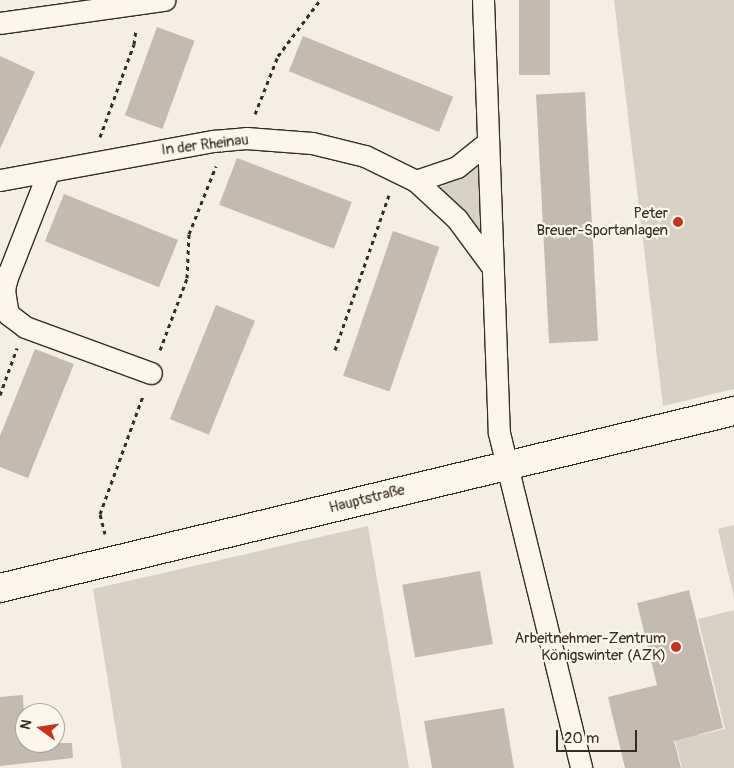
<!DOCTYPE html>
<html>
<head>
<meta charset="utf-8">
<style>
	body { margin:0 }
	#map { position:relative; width:734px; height:768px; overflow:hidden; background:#f3efe4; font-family:Pangolin,sans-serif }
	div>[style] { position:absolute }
	.green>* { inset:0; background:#d8d1c6 }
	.building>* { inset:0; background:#c3bbb0; transform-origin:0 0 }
	.path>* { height:3px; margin-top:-1.5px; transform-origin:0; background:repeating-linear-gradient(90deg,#3b2a1e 0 4px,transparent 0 8px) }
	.roads { filter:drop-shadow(1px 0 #3b2a1e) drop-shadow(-1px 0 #3b2a1e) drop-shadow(0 1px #3b2a1e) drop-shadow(0 -1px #3b2a1e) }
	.minor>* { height:21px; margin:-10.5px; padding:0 10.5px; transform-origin:10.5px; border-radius:10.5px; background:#fbf7ec }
	.secondary>* { height:28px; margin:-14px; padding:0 14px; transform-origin:14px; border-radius:14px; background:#fbf7ec }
	.dots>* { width:14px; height:14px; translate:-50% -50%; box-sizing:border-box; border:2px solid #fbf7ec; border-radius:50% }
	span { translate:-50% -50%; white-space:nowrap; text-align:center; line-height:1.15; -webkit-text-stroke:4.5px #fbf7ec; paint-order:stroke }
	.street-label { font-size:15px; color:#3b2a1e }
	.poi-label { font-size:15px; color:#3b2a1e }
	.right { translate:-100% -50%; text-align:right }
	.north { position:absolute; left:15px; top:703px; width:50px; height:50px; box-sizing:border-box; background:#fbf7ec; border:1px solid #aea59a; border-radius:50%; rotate:284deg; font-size:14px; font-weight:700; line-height:20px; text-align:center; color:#3b2a1e }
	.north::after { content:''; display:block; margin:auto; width:18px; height:22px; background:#c8321e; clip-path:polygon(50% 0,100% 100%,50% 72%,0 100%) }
	.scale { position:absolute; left:556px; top:730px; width:81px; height:22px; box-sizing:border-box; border:2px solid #3b2a1e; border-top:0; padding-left:6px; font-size:15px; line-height:18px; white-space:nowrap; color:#3b2a1e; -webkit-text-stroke:4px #fbf7ec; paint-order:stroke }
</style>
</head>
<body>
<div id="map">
	<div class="green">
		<div style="clip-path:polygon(614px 0,734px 0,734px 389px,663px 406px)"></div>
		<div style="clip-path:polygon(481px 162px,481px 231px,439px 188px)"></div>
		<div style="clip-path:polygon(734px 525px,734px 598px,718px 529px)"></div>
		<div style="clip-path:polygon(368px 526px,409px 768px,122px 768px,93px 589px)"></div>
		<div style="clip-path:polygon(734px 610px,734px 768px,682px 768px,673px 732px,696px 726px,699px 735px,725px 729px,698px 619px)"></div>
	</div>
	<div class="building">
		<div style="left:519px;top:0;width:31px;height:75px"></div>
		<div style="left:157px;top:27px;width:40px;height:94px;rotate:20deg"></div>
		<div style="left:303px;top:36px;width:162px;height:38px;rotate:22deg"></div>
		<div style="clip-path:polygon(0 56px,35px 72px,0 149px)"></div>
		<div style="left:585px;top:92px;width:249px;height:49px;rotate:87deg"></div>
		<div style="left:237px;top:158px;width:123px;height:50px;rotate:21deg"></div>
		<div style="left:64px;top:194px;width:123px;height:51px;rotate:22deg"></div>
		<div style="left:393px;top:231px;width:49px;height:153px;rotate:19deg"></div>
		<div style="left:216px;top:305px;width:42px;height:123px;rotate:22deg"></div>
		<div style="clip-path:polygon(35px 349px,74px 364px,28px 478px,0 467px,0 436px)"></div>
		<div style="left:480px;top:571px;width:74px;height:79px;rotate:80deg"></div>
		<div style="clip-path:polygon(689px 590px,723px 728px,674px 741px,681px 768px,625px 768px,608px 697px,657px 685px,637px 603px)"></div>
		<div style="clip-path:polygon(23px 695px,25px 743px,72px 743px,73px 758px,0 766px,0 697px)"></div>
		<div style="clip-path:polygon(504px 708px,514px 768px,432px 768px,424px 721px)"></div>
	</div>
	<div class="path">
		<div style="left:255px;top:114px;width:62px;rotate:-68.4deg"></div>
		<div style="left:278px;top:56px;width:70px;rotate:-53.1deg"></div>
		<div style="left:100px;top:137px;width:99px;rotate:-69.9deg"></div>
		<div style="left:134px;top:44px;width:15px;rotate:-82deg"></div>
		<div style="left:160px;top:350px;width:77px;rotate:-69.4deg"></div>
		<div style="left:187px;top:278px;width:44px;rotate:-87.4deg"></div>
		<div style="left:189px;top:234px;width:73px;rotate:-68.3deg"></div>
		<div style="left:335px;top:350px;width:164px;rotate:-70.8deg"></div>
		<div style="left:0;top:395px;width:50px;rotate:-70.1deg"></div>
		<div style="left:105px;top:534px;width:21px;rotate:-104deg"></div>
		<div style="left:100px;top:514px;width:126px;rotate:-70deg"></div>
	</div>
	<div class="roads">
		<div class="minor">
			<div style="left:483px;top:0;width:433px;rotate:87.9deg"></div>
			<div style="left:499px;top:433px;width:345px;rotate:76.2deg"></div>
			<div style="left:0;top:23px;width:166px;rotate:-8deg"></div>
			<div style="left:0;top:180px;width:217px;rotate:-10.4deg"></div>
			<div style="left:213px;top:141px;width:33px;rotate:-5deg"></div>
			<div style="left:246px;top:138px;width:66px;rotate:4.3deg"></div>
			<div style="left:312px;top:143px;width:55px;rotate:13.8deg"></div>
			<div style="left:365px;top:156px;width:57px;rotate:26.1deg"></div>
			<div style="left:416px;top:181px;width:56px;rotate:42.8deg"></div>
			<div style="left:457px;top:219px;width:56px;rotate:53.7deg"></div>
			<div style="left:416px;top:181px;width:43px;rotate:-18.9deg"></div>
			<div style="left:457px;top:167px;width:40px;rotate:-39deg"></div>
			<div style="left:0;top:277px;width:7px;rotate:27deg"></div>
			<div style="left:6px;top:280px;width:115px;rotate:-68.6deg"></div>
			<div style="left:6px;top:280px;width:10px;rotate:101deg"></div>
			<div style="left:4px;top:290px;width:24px;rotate:81deg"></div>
			<div style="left:8px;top:314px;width:21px;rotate:37deg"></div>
			<div style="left:25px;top:327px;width:134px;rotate:20.1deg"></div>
		</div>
		<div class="secondary">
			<div style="left:0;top:588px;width:755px;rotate:-13.56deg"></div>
		</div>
	</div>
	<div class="dots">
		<div style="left:678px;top:222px;background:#c8321e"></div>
		<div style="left:676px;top:647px;background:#c8321e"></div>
	</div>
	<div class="street-label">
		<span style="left:205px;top:145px;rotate:-7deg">In der Rheinau</span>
		<span style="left:367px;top:499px;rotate:-14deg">Hauptstraße</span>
	</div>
	<div class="poi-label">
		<span class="right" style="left:668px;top:222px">Peter<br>Breuer-Sportanlagen</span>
		<span class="right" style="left:666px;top:647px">Arbeitnehmer-Zentrum<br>Königswinter (AZK)</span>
	</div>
	<div class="north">N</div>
	<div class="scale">20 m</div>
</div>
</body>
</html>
